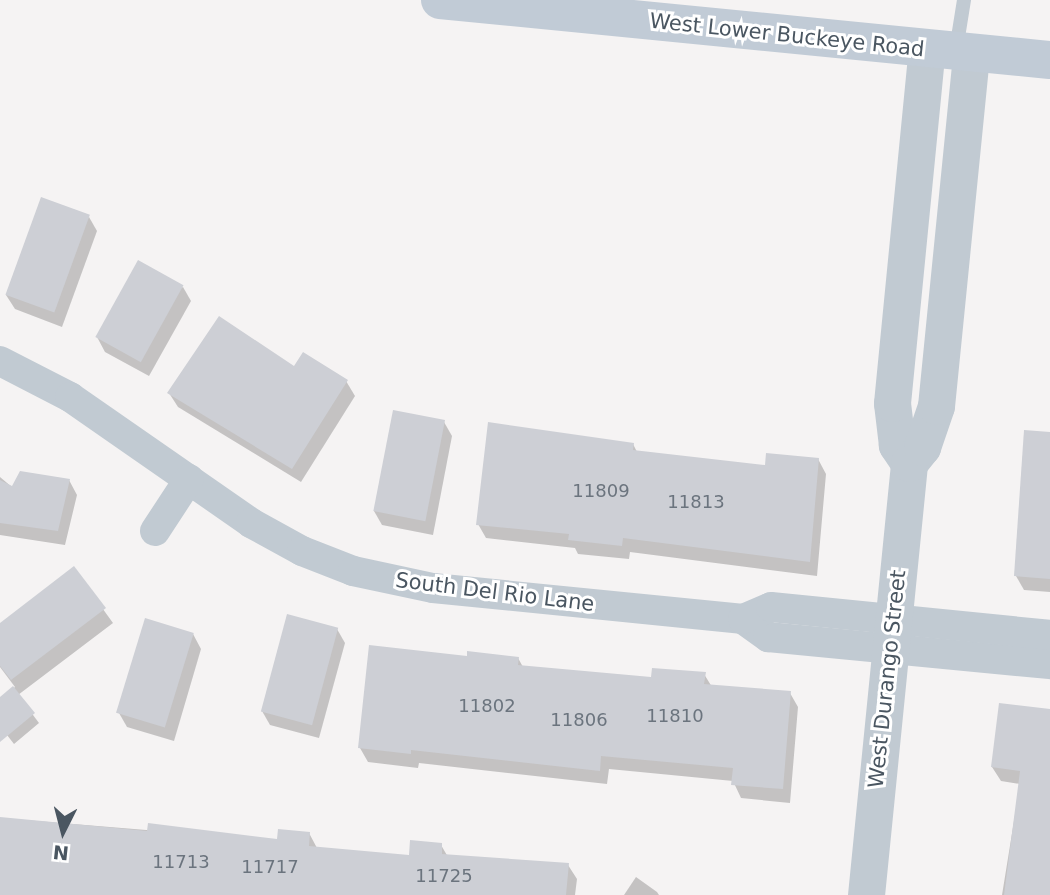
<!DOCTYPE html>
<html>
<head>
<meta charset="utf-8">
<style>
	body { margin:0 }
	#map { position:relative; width:1050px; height:895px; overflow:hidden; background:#f5f3f3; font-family:"DejaVu Sans",sans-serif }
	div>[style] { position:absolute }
	.shadow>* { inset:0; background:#0003 }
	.building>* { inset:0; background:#cdcfd5; transform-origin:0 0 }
	.service>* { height:14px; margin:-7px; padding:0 7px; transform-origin:7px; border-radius:7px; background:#c1cad2 }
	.minor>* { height:30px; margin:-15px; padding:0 15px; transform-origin:15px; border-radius:15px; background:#c1cad2 }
	.tertiary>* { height:37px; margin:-18.5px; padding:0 18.5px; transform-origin:18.5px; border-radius:18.5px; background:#c1cad2 }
	.secondary>* { height:38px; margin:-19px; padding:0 19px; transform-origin:19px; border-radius:19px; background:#c1cbd6 }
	span { translate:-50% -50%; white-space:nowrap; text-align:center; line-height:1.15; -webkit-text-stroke:6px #fff; paint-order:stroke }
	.number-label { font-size:18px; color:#6b747e }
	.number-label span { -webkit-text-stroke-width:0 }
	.street-label { font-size:21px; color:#4a5661 }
	.north { position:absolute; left:28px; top:797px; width:70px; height:70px; -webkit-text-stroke:5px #fff; paint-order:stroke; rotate:186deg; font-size:19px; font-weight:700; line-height:28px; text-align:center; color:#4a5661 }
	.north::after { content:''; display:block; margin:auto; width:24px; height:32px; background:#4a5661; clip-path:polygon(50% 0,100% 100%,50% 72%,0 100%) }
</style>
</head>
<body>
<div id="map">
	<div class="shadow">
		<div style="clip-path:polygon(89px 217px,97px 231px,62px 327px,15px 309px,6px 295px)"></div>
		<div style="clip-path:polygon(183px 287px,191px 301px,149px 376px,105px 352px,97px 337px)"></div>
		<div style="clip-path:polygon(294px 368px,346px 381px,355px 396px,301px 482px,178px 407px,169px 393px)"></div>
		<div style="clip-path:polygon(444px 422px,452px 436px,433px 535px,382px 525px,374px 511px)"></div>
		<div style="clip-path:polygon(1050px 434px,1050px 592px,1024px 590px,1016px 576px)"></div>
		<div style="clip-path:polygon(633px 444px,637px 452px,767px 467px,818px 459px,826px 474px,817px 576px,630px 552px,629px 559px,578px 554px,575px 548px,486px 538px,478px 524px)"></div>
		<div style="clip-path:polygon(0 477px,13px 488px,69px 480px,77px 495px,65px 545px,0 535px)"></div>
		<div style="clip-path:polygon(74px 569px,113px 623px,18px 695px,39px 723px,14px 744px,0 726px,0 699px,15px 687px,0 667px,0 625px)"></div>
		<div style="clip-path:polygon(337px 629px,345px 643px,319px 738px,270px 725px,262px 711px)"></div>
		<div style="clip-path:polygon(193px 634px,201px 649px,174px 741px,127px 727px,119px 713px)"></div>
		<div style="clip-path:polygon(468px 658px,518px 658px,523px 667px,653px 679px,704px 674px,712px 687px,790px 693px,798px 707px,790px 803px,741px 798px,733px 781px,609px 769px,607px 784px,419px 763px,418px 768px,368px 762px,360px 748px)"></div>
		<div style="clip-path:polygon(1050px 711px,1050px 895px,1002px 895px,1020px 784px,1001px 781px,992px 767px)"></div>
		<div style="clip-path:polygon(0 818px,279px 841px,309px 833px,317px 848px,410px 857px,441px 845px,448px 857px,568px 865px,577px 879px,575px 895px,0 895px)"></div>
		<div style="clip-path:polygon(636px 877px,657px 892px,659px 895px,624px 895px)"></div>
	</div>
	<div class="building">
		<div style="left:41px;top:197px;width:52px;height:104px;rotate:20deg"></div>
		<div style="left:138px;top:260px;width:52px;height:88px;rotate:29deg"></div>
		<div style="clip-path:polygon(219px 316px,294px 366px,303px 352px,348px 380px,292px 469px,167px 393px)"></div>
		<div style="left:393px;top:410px;width:53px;height:103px;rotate:11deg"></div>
		<div style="clip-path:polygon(488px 422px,634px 443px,633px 450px,765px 465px,766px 453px,819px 458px,810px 562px,623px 538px,622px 546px,568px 540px,569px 534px,476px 525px)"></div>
		<div style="clip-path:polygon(1024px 430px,1050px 432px,1050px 579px,1014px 576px)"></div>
		<div style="clip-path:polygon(20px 471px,70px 479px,58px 531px,0 523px,0 480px,12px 486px)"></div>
		<div style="clip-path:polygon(74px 566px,106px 608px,11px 680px,0 666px,0 623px)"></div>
		<div style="left:287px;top:614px;width:53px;height:101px;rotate:15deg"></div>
		<div style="left:145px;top:618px;width:51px;height:99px;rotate:17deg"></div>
		<div style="clip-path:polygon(369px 645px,467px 656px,467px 651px,519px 657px,518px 665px,651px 677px,652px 668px,706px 672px,704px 684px,791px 691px,783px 789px,731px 785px,733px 768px,601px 756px,600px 771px,411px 750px,411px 754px,358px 748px)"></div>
		<div style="clip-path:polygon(13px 686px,35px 713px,0 742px,0 697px)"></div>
		<div style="clip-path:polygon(999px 703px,1050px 709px,1050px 895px,1004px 895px,1020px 771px,991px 767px)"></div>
		<div style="clip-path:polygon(0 817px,147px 831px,148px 823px,277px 839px,278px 829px,310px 832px,309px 846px,409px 855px,410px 840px,442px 843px,442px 854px,569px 863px,566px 895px,0 895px)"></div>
	</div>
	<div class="service">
		<div style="left:956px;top:50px;width:51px;rotate:-80.9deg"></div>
	</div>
	<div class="minor">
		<div style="left:0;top:361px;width:79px;rotate:27.2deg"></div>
		<div style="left:70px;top:397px;width:221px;rotate:34.8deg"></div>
		<div style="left:251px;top:523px;width:58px;rotate:28.8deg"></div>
		<div style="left:302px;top:551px;width:55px;rotate:21.4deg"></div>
		<div style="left:353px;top:571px;width:82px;rotate:12deg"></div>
		<div style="left:433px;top:588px;width:312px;rotate:5.7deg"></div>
		<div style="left:155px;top:531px;width:62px;rotate:-56.8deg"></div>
		<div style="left:743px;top:619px;width:31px;rotate:36deg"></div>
		<div style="left:768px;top:637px;width:283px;rotate:5.5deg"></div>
		<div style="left:743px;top:619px;width:30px;rotate:-23deg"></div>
		<div style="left:771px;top:607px;width:280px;rotate:5.7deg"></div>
	</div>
	<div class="tertiary">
		<div style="left:909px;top:463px;width:22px;rotate:-124deg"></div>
		<div style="left:897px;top:445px;width:42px;rotate:-96.8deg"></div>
		<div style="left:892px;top:403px;width:356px;rotate:-84.4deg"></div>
		<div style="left:866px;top:895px;width:434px;rotate:-84.3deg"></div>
		<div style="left:909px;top:463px;width:21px;rotate:-51deg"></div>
		<div style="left:922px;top:447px;width:43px;rotate:-71.1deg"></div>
		<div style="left:936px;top:406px;width:355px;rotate:-84.3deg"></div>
	</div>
	<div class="secondary">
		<div style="left:440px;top:0;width:613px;rotate:5.62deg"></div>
	</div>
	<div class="number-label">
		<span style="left:601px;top:491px">11809</span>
		<span style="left:696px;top:502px">11813</span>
		<span style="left:487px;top:706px">11802</span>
		<span style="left:675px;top:716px">11810</span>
		<span style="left:579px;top:720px">11806</span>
		<span style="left:181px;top:862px">11713</span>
		<span style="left:270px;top:867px">11717</span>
		<span style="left:444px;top:876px">11725</span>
	</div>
	<div class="street-label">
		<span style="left:787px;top:35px;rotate:6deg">West Lower Buckeye Road</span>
		<span style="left:495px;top:592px;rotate:7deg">South Del Rio Lane</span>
		<span style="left:887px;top:679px;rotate:-84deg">West Durango Street</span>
	</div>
	<div class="north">N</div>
</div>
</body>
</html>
